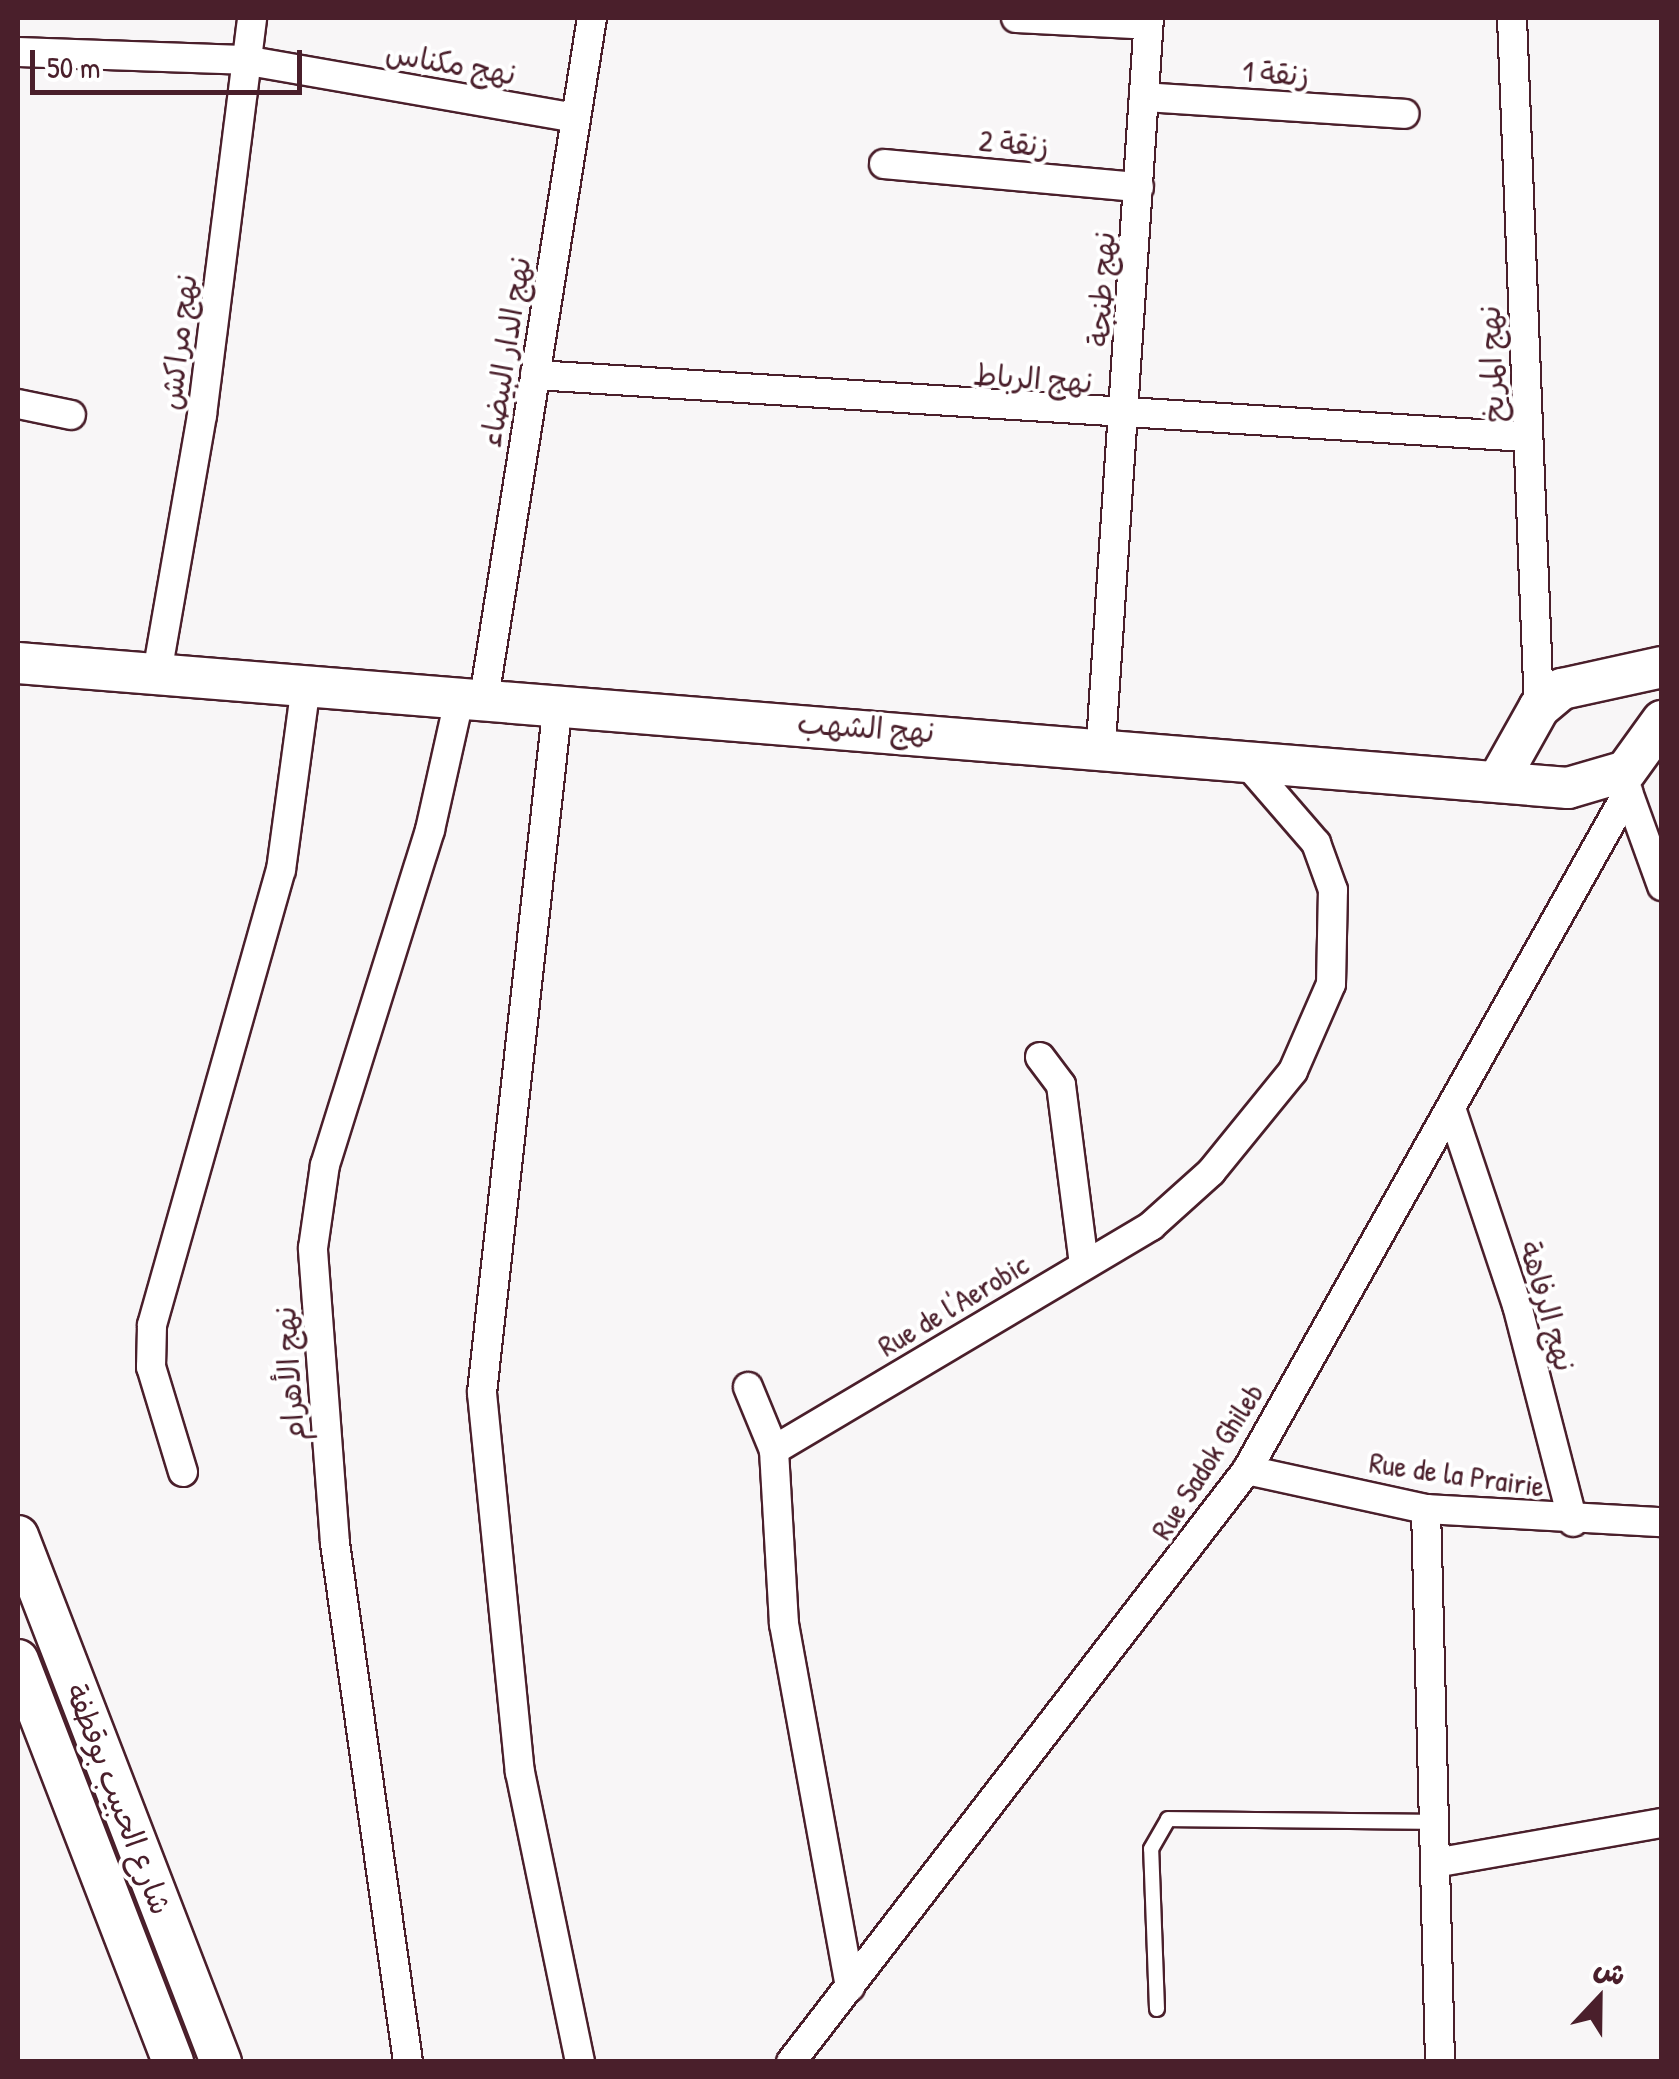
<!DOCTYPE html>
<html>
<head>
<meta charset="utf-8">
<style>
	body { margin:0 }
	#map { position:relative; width:1679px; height:2079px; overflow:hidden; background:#f8f6f7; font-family:"Patrick Hand","Playpen Sans Arabic",sans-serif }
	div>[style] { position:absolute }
	.roads { filter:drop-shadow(2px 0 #4a1f2b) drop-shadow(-2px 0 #4a1f2b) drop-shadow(0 2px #4a1f2b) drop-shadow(0 -2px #4a1f2b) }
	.lane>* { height:14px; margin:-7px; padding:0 7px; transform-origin:7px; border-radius:7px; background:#fff }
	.street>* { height:28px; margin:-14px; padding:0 14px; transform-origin:14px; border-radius:14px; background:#fff }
	.secondary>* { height:40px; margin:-20px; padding:0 20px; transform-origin:20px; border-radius:20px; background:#fff }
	span { translate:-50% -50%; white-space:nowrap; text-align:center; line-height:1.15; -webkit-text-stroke:8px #fff; paint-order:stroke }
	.street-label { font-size:30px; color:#4a1f2b }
	.frame { position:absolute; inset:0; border:20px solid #4a1f2b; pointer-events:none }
	.north { position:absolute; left:1549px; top:1949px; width:100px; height:100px; -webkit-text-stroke:8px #fff; paint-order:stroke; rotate:22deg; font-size:28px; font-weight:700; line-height:40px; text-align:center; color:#4a1f2b }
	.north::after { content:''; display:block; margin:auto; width:35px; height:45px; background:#4a1f2b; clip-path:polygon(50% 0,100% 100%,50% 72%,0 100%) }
	.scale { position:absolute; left:30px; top:50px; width:272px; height:45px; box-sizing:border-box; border:5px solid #4a1f2b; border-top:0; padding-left:12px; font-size:30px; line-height:35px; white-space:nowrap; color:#4a1f2b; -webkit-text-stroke:8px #fff; paint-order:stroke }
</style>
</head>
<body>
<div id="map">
	<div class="roads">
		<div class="lane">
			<div style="left:1157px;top:2009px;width:160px;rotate:-92.1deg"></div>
			<div style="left:1151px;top:1849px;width:34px;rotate:-60deg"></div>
			<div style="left:1168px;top:1819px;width:269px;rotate:0.6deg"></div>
		</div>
		<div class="street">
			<div style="left:1016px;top:18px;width:132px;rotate:3deg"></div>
			<div style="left:1512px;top:18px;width:691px;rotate:87.76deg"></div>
			<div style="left:18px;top:52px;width:226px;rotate:2deg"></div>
			<div style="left:244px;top:60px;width:336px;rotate:9.9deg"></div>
			<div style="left:1144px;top:97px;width:261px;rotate:3.7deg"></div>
			<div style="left:884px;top:164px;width:256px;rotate:5.2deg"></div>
			<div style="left:535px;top:375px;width:994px;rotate:3.58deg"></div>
			<div style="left:18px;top:404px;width:54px;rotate:11.7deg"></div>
			<div style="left:157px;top:673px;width:262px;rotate:-80.1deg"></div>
			<div style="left:202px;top:415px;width:400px;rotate:-82.8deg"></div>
			<div style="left:484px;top:698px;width:689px;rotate:-80.98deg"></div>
			<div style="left:558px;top:703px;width:694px;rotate:96.29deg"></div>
			<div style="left:482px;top:1393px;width:381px;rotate:84.3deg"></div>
			<div style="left:520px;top:1772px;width:296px;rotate:78.3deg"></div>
			<div style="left:1101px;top:744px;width:728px;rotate:-86.22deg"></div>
			<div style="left:1040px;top:1057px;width:35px;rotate:53deg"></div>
			<div style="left:1061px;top:1085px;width:180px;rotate:82.7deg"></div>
			<div style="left:1452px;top:1111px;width:205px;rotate:71.5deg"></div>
			<div style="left:1517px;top:1305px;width:224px;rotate:75.5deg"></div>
			<div style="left:748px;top:1387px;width:68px;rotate:67.6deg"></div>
			<div style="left:1247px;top:1470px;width:183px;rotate:12.3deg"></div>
			<div style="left:1426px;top:1509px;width:236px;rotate:3.2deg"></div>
			<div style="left:183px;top:1472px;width:110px;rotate:-106.9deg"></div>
			<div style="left:151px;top:1367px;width:42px;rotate:-88.6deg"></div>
			<div style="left:152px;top:1325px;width:473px;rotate:-74.2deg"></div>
			<div style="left:281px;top:870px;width:187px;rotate:-82.3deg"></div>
			<div style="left:1426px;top:1509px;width:553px;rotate:88.55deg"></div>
			<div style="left:1440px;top:1862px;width:225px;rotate:-10deg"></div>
			<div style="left:850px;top:1987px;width:369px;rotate:-100.3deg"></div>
			<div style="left:784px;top:1624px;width:174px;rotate:-93.3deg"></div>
			<div style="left:774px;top:1450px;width:439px;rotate:-30.7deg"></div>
			<div style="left:1151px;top:1226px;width:81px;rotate:-42deg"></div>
			<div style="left:1211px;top:1172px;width:130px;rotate:-50.9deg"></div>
			<div style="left:1293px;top:1071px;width:95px;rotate:-66.4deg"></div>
			<div style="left:1331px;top:984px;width:94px;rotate:-88.8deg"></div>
			<div style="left:1333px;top:890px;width:50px;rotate:-109.9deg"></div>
			<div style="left:1316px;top:843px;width:110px;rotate:-130.9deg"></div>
			<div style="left:408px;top:2062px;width:524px;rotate:-98.01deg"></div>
			<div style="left:335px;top:1543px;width:296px;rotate:-94.3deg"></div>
			<div style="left:313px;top:1248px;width:84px;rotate:-81.8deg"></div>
			<div style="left:325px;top:1165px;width:351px;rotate:-72.6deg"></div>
			<div style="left:430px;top:830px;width:137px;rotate:-77.4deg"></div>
			<div style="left:791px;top:2062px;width:747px;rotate:-52.39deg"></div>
			<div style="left:1247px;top:1470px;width:778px;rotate:-60.67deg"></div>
			<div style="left:1628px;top:792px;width:100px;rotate:70.1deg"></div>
		</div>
		<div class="secondary">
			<div style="left:18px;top:663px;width:1555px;rotate:4.61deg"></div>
			<div style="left:1568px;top:788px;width:60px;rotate:-16.3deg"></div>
			<div style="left:1626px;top:771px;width:62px;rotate:-54.2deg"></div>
			<div style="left:1498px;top:781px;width:84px;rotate:-60.7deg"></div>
			<div style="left:1539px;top:708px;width:30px;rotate:-40deg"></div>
			<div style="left:1562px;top:689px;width:102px;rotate:-12.4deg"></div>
			<div style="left:18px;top:1536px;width:564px;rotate:68.9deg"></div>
			<div style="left:18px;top:1660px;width:431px;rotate:68.9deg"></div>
		</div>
	</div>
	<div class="street-label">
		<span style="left:451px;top:63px;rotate:10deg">نهج مكناس</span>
		<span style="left:1276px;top:73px;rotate:4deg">زنقة 1</span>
		<span style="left:1014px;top:143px;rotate:5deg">زنقة 2</span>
		<span style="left:1101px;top:289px;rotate:-87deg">نهج طنجة</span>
		<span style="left:178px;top:342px;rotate:-83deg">نهج مراكش</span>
		<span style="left:505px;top:352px;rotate:-81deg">نهج الدار البيضاء</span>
		<span style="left:1491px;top:364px;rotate:-92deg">نهج المريخ</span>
		<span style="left:1033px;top:378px;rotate:4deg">نهج الرباط</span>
		<span style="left:866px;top:727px;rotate:4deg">نهج الشهب</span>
		<span style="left:953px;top:1305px;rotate:-31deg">Rue de l'Aerobic</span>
		<span style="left:1548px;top:1306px;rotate:74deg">نهج الرفاهة</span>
		<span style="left:289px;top:1374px;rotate:-94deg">نهج الأهرام</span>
		<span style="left:1207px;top:1461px;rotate:-57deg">Rue Sadok Ghileb</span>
		<span style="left:1457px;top:1474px;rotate:8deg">Rue de la Prairie</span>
		<span style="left:119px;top:1799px;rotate:69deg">شارع الحبيب بوقطفة</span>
	</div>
	<div class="frame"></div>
	<div class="north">ش</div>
	<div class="scale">50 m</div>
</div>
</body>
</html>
